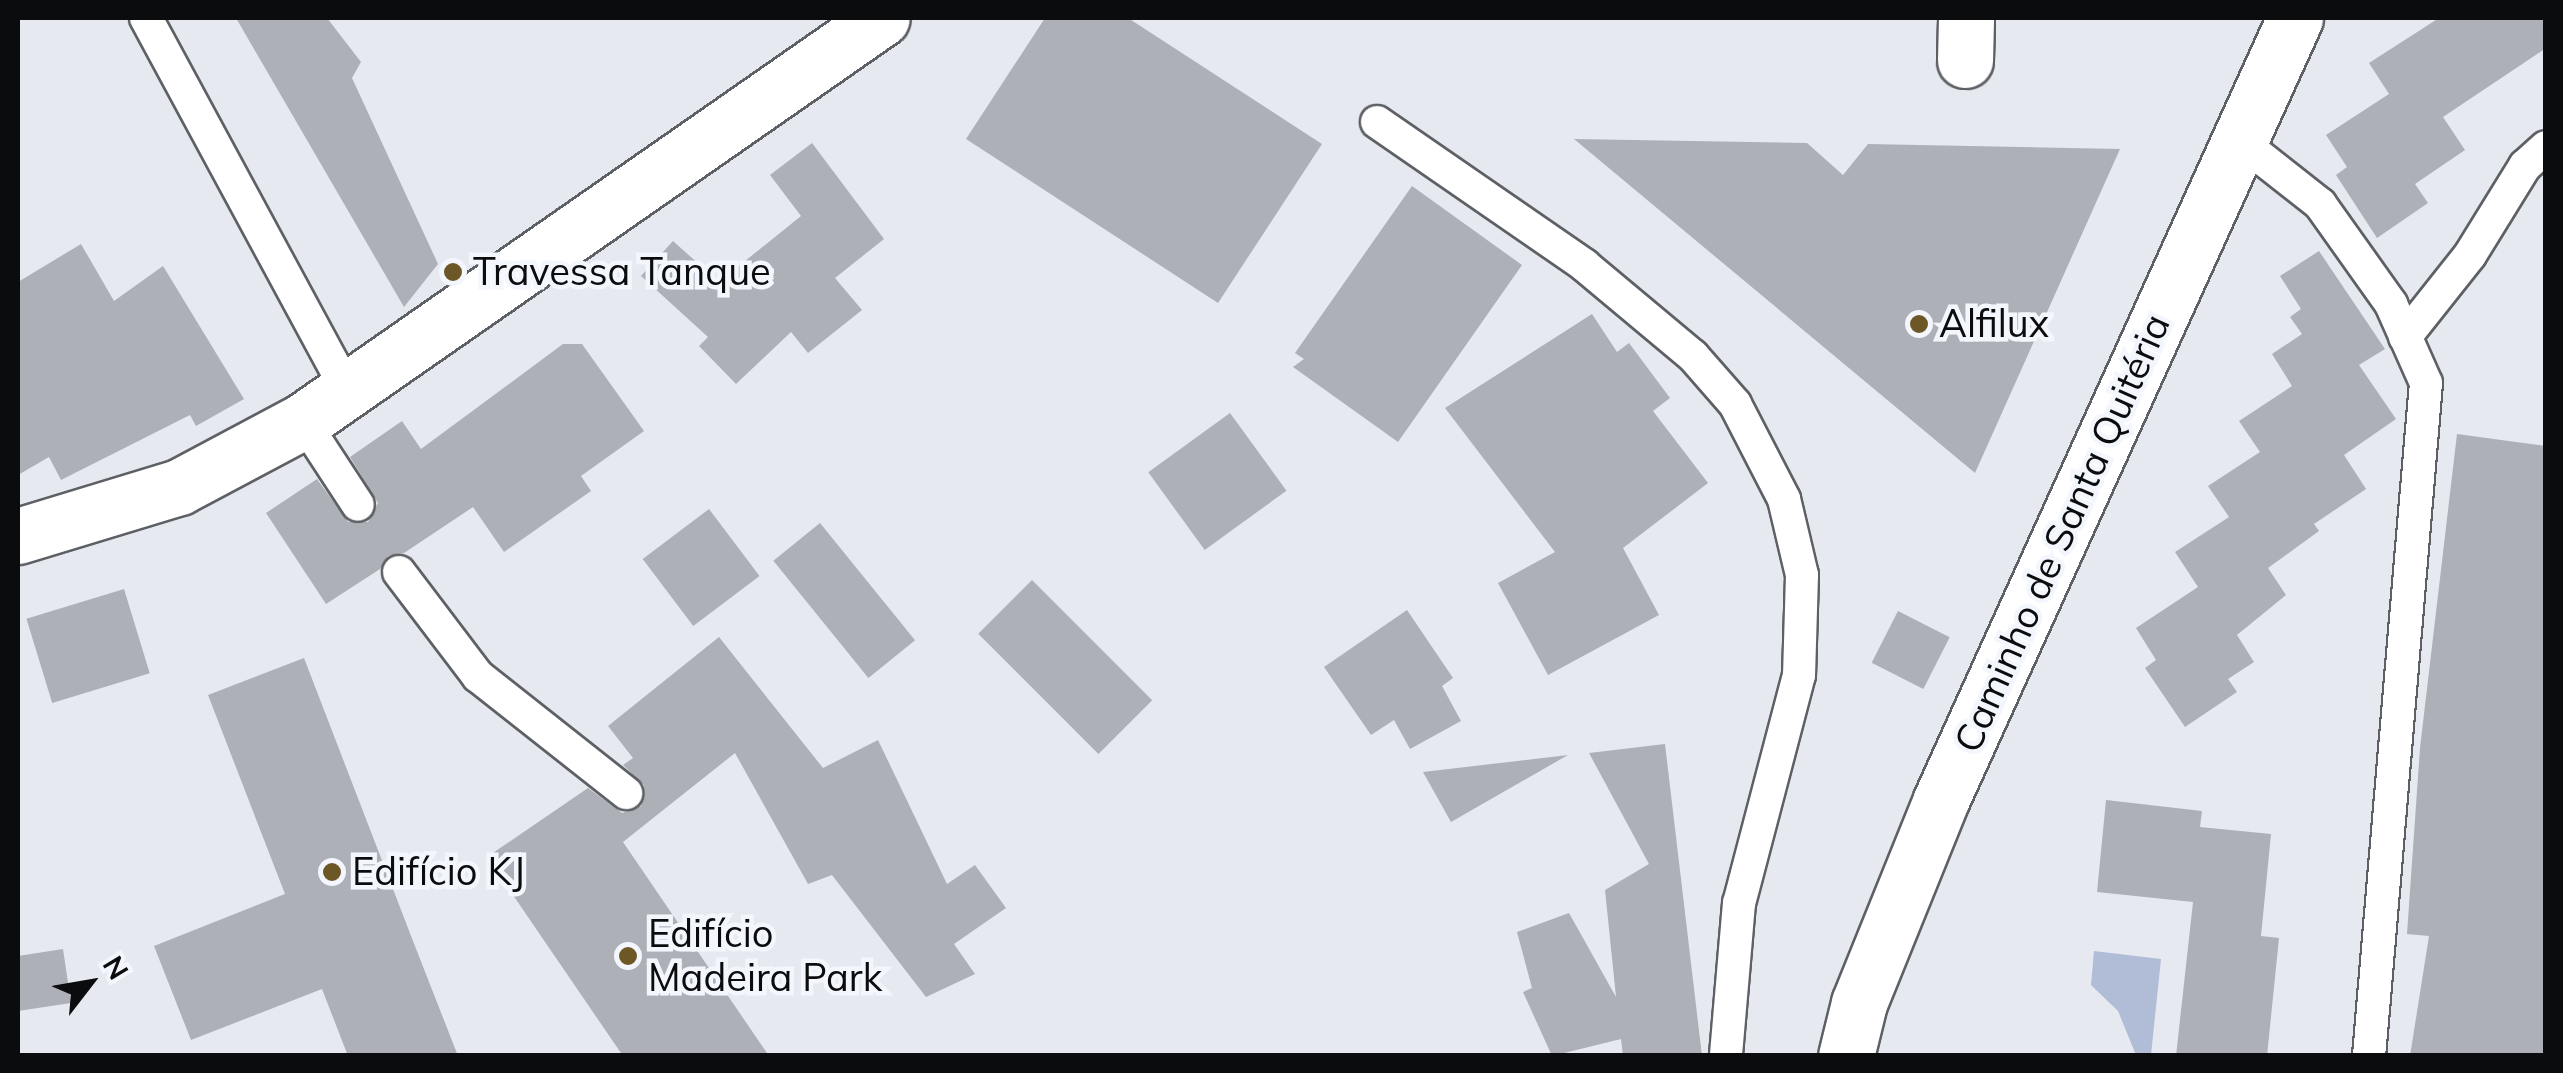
<!DOCTYPE html>
<html>
<head>
<meta charset="utf-8">
<style>
	body { margin:0 }
	#map { position:relative; width:2563px; height:1073px; overflow:hidden; background:#e6e9f0; font-family:Mulish,sans-serif }
	div>[style] { position:absolute }
	.green>* { inset:0; background:#b1bdd6 }
	.building>* { inset:0; background:#adb0b6; transform-origin:0 0 }
	.roads { filter:drop-shadow(2px 0 #5d6065) drop-shadow(-2px 0 #5d6065) drop-shadow(0 2px #5d6065) drop-shadow(0 -2px #5d6065) }
	.service>* { height:32px; margin:-16px; padding:0 16px; transform-origin:16px; border-radius:16px; background:#fff }
	.minor>* { height:55px; margin:-27.5px; padding:0 27.5px; transform-origin:27.5px; border-radius:27.5px; background:#fff }
	.tertiary>* { height:55px; margin:-27.5px; padding:0 27.5px; transform-origin:27.5px; border-radius:27.5px; background:#fff }
	.dots>* { width:28px; height:28px; translate:-50% -50%; box-sizing:border-box; border:5px solid #f3f7fd; border-radius:50% }
	span { translate:-50% -50%; white-space:nowrap; text-align:center; line-height:1.15; -webkit-text-stroke:9px #f3f7fd; paint-order:stroke }
	.poi-label { font-size:38px; color:#0b0c0e }
	.left { translate:0 -50%; text-align:left }
	.street-label { font-size:38px; color:#0b0c0e }
	.frame { position:absolute; inset:0; border:20px solid #0b0c0e; pointer-events:none }
	.north { position:absolute; left:40px; top:933px; width:100px; height:100px; -webkit-text-stroke:8px #f3f7fd; paint-order:stroke; rotate:59deg; font-size:28px; font-weight:700; line-height:40px; text-align:center; color:#0b0c0e }
	.north::after { content:''; display:block; margin:auto; width:35px; height:45px; background:#0b0c0e; clip-path:polygon(50% 0,100% 100%,50% 72%,0 100%) }
</style>
</head>
<body>
<div id="map">
	<div class="green">
		<div style="clip-path:polygon(2094px 951px,2161px 959px,2151px 1055px,2136px 1055px,2118px 1011px,2091px 985px)"></div>
	</div>
	<div class="building">
		<div style="clip-path:polygon(236px 18px,327px 18px,361px 62px,352px 78px,438px 264px,404px 307px)"></div>
		<div style="clip-path:polygon(1045px 18px,1128px 18px,1322px 144px,1218px 303px,966px 139px)"></div>
		<div style="clip-path:polygon(2439px 18px,2546px 18px,2546px 48px,2443px 117px,2465px 150px,2415px 184px,2428px 203px,2377px 238px,2336px 175px,2347px 167px,2326px 135px,2389px 94px,2369px 63px)"></div>
		<div style="clip-path:polygon(1574px 139px,1807px 143px,1843px 175px,1868px 144px,2120px 149px,1975px 473px)"></div>
		<div style="clip-path:polygon(812px 143px,884px 239px,835px 278px,862px 310px,808px 353px,791px 332px,736px 384px,699px 346px,708px 337px,641px 276px,673px 241px,719px 282px,801px 216px,770px 175px)"></div>
		<div style="clip-path:polygon(1412px 186px,1522px 265px,1398px 442px,1293px 367px,1304px 359px,1295px 353px)"></div>
		<div style="clip-path:polygon(81px 244px,114px 301px,163px 266px,244px 399px,196px 426px,190px 415px,61px 480px,49px 457px,18px 475px,18px 282px)"></div>
		<div style="clip-path:polygon(2319px 251px,2385px 349px,2359px 365px,2396px 419px,2344px 455px,2366px 489px,2314px 524px,2319px 531px,2268px 568px,2286px 595px,2237px 635px,2254px 662px,2228px 679px,2237px 692px,2185px 727px,2145px 668px,2156px 660px,2136px 628px,2198px 587px,2175px 552px,2229px 517px,2208px 486px,2260px 452px,2239px 421px,2292px 386px,2272px 354px,2302px 334px,2290px 317px,2301px 309px,2280px 276px)"></div>
		<div style="clip-path:polygon(1592px 314px,1617px 352px,1629px 343px,1670px 398px,1653px 411px,1708px 483px,1623px 548px,1659px 615px,1548px 675px,1498px 583px,1555px 552px,1445px 408px)"></div>
		<div style="clip-path:polygon(563px 344px,582px 344px,644px 431px,581px 476px,591px 491px,504px 552px,473px 507px,404px 553px,388px 556px,380px 569px,326px 604px,266px 513px,317px 479px,348px 522px,368px 522px,378px 503px,350px 457px,402px 421px,421px 449px)"></div>
		<div style="left:1230px;top:413px;width:96px;height:101px;rotate:54deg"></div>
		<div style="clip-path:polygon(2457px 434px,2546px 446px,2546px 1056px,2410px 1056px,2429px 936px,2407px 934px,2420px 748px)"></div>
		<div style="left:709px;top:509px;width:84px;height:83px;rotate:53deg"></div>
		<div style="left:820px;top:523px;width:151px;height:60px;rotate:51deg"></div>
		<div style="left:1032px;top:580px;width:170px;height:76px;rotate:45deg"></div>
		<div style="left:124px;top:589px;width:88px;height:102px;rotate:73deg"></div>
		<div style="clip-path:polygon(1407px 610px,1453px 678px,1442px 686px,1461px 721px,1410px 749px,1394px 720px,1371px 735px,1324px 667px)"></div>
		<div style="left:1898px;top:611px;width:58px;height:58px;rotate:27deg"></div>
		<div style="clip-path:polygon(719px 637px,823px 768px,878px 740px,947px 884px,975px 865px,1006px 908px,954px 944px,975px 974px,926px 997px,832px 875px,808px 884px,735px 753px,623px 842px,769px 1056px,623px 1056px,487px 857px,588px 788px,622px 813px,641px 806px,644px 785px,623px 765px,633px 758px,608px 726px)"></div>
		<div style="clip-path:polygon(304px 658px,413px 941px,458px 1056px,348px 1056px,322px 989px,191px 1040px,154px 946px,285px 894px,208px 695px)"></div>
		<div style="clip-path:polygon(1665px 744px,1702px 1056px,1623px 1056px,1621px 1039px,1552px 1056px,1523px 992px,1532px 988px,1517px 932px,1569px 913px,1616px 997px,1605px 890px,1649px 864px,1589px 753px)"></div>
		<div style="clip-path:polygon(1568px 755px,1451px 822px,1423px 772px)"></div>
		<div style="clip-path:polygon(2106px 800px,2202px 811px,2200px 827px,2271px 834px,2261px 936px,2279px 938px,2267px 1056px,2176px 1056px,2193px 902px,2097px 892px)"></div>
		<div style="clip-path:polygon(63px 949px,71px 1003px,18px 1011px,18px 956px)"></div>
	</div>
	<div class="roads">
		<div class="service">
			<div style="left:146px;top:18px;width:426px;rotate:61.6deg"></div>
			<div style="left:1377px;top:122px;width:252px;rotate:34.6deg"></div>
			<div style="left:1584px;top:265px;width:142px;rotate:39.9deg"></div>
			<div style="left:1693px;top:356px;width:64px;rotate:48.8deg"></div>
			<div style="left:1735px;top:404px;width:107px;rotate:62.7deg"></div>
			<div style="left:1784px;top:499px;width:78px;rotate:76.7deg"></div>
			<div style="left:1802px;top:575px;width:100px;rotate:91.7deg"></div>
			<div style="left:1799px;top:675px;width:236px;rotate:104.7deg"></div>
			<div style="left:1739px;top:903px;width:154px;rotate:94.9deg"></div>
			<div style="left:2240px;top:141px;width:102px;rotate:38.2deg"></div>
			<div style="left:2320px;top:204px;width:123px;rotate:54.6deg"></div>
			<div style="left:2391px;top:304px;width:86px;rotate:66.1deg"></div>
			<div style="left:2426px;top:383px;width:675px;rotate:94.84deg"></div>
			<div style="left:2405px;top:337px;width:105px;rotate:-51.6deg"></div>
			<div style="left:2470px;top:255px;width:105px;rotate:-58.3deg"></div>
			<div style="left:2525px;top:166px;width:28px;rotate:-42deg"></div>
			<div style="left:303px;top:421px;width:100px;rotate:56.8deg"></div>
			<div style="left:399px;top:572px;width:131px;rotate:52.8deg"></div>
			<div style="left:478px;top:676px;width:189px;rotate:38.3deg"></div>
		</div>
		<div class="minor">
			<div style="left:1965px;top:60px;width:42px;rotate:-88.6deg"></div>
		</div>
		<div class="tertiary">
			<div style="left:18px;top:536px;width:168px;rotate:-16.9deg"></div>
			<div style="left:179px;top:487px;width:140px;rotate:-28deg"></div>
			<div style="left:303px;top:421px;width:705px;rotate:-34.84deg"></div>
			<div style="left:1846px;top:1056px;width:55px;rotate:-76.2deg"></div>
			<div style="left:1859px;top:1003px;width:219px;rotate:-68deg"></div>
			<div style="left:1941px;top:800px;width:858px;rotate:-65.64deg"></div>
		</div>
	</div>
	<div class="dots">
		<div style="left:453px;top:272px;background:#6d5726"></div>
		<div style="left:1919px;top:324px;background:#6d5726"></div>
		<div style="left:332px;top:872px;background:#6d5726"></div>
		<div style="left:628px;top:956px;background:#6d5726"></div>
	</div>
	<div class="poi-label">
		<span class="left" style="left:473px;top:272px">Travessa Tanque</span>
		<span class="left" style="left:1939px;top:324px">Alfilux</span>
		<span class="left" style="left:352px;top:872px">Edifício KJ</span>
		<span class="left" style="left:648px;top:956px">Edifício<br>Madeira Park</span>
	</div>
	<div class="street-label">
		<span style="left:2062px;top:533px;rotate:-66deg">Caminho de Santa Quitéria</span>
	</div>
	<div class="frame"></div>
	<div class="north">N</div>
</div>
</body>
</html>
